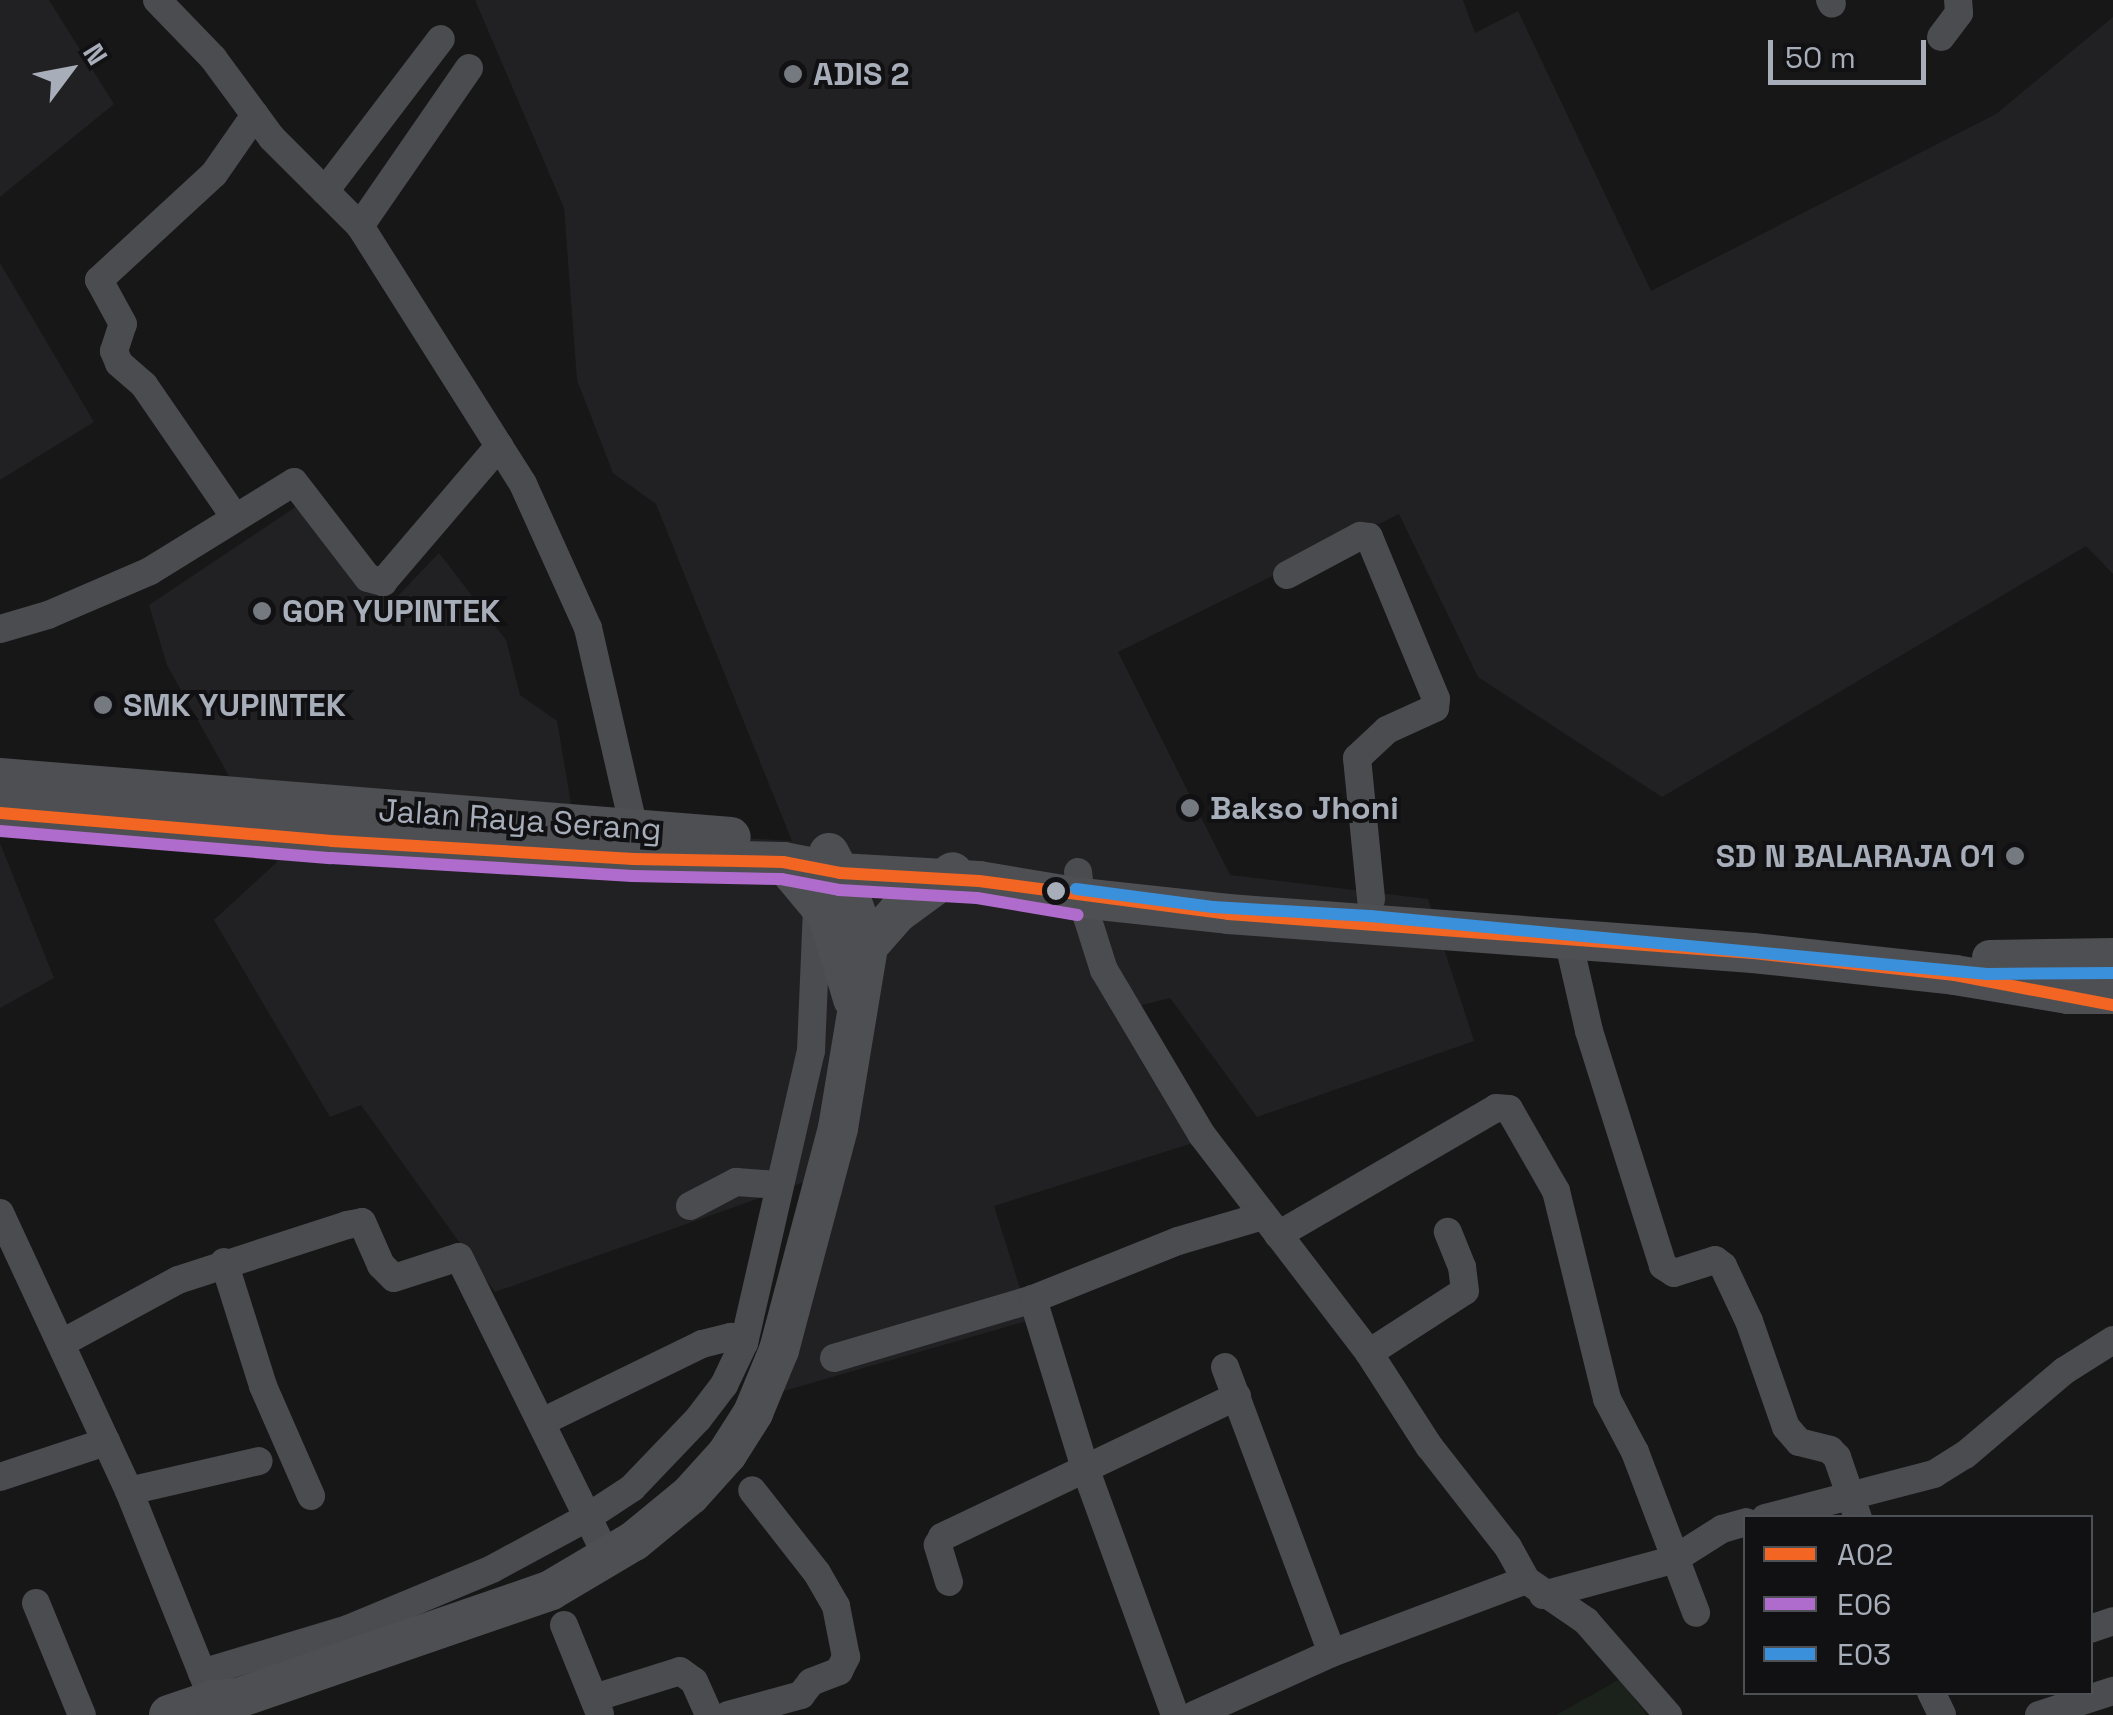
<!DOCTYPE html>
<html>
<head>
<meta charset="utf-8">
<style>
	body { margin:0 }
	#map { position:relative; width:2113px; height:1715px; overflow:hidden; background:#171717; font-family:"Space Grotesk",sans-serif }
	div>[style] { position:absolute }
	.built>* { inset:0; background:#212123 }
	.green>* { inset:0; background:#1b221b }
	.minor>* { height:28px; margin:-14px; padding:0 14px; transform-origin:14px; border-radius:14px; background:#4b4c50 }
	.major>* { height:35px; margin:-17.5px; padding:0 17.5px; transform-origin:17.5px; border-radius:17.5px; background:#4e4f52 }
	.highway>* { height:40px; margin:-20px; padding:0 20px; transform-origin:20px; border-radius:20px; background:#4e4f52 }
	.bus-1>* { height:12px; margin:-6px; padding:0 6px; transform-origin:6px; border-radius:6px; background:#f26522 }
	.bus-2>* { height:12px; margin:-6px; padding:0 6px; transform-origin:6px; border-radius:6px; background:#b06ccc }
	.bus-3>* { height:12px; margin:-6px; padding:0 6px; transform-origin:6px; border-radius:6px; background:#3a90db }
	.dots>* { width:28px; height:28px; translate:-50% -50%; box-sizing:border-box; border:5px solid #111113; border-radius:50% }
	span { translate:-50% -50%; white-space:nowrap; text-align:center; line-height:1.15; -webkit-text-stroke:8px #111113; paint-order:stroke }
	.poi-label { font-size:32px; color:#a7aeb9; font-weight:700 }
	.left { translate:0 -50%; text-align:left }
	.right { translate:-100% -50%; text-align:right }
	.street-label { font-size:32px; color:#a7aeb9 }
	.legend { position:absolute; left:1743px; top:1515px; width:350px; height:180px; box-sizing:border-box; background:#111113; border:2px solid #4d5055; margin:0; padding:12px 18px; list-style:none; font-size:30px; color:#a7aeb9 }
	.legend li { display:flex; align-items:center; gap:20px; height:50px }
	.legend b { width:50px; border:2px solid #4d5055 }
	.north { position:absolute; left:20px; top:20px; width:100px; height:100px; -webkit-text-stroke:8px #111113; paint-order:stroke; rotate:58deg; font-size:28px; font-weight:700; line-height:40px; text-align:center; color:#a7aeb9 }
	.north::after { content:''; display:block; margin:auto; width:35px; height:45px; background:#a7aeb9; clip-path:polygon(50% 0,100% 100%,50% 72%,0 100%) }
	.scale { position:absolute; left:1768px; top:40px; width:158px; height:45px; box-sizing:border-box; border:5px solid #a7aeb9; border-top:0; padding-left:12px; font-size:30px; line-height:35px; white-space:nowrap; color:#a7aeb9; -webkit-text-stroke:8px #111113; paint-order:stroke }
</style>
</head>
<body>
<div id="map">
	<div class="built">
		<div style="clip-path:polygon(0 0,49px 0,114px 104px,0 197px)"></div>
		<div style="clip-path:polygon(475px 0,1463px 0,1475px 33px,1518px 11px,1651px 291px,1996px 114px,2113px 17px,2113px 574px,2086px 546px,1662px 797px,1478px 677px,1399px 514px,1118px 652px,1230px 875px,1428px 899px,1474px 1041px,1257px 1117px,1170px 998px,1123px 1010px,1196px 1142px,994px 1206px,1030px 1320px,763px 1397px,813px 1179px,495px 1292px,361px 1105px,330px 1117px,214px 920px,277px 862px,167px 665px,149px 605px,303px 502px,392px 602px,439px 553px,506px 640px,520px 695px,557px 721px,575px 827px,792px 841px,656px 504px,613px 473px,577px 380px,564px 208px)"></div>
		<div style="clip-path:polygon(0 263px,94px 422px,0 480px)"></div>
		<div style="clip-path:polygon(0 843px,54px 978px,0 1008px)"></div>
	</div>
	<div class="green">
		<div style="clip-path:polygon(1620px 1679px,1647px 1715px,1556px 1715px)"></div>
	</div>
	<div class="minor">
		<div style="left:157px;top:0;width:81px;rotate:46deg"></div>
		<div style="left:213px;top:58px;width:99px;rotate:53.6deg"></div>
		<div style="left:272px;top:138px;width:124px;rotate:45deg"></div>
		<div style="left:360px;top:226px;width:305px;rotate:57.7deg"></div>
		<div style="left:523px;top:484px;width:158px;rotate:65.7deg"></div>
		<div style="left:588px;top:628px;width:206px;rotate:77.1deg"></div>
		<div style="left:1830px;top:0;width:4px;rotate:63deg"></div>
		<div style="left:1941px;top:37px;width:30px;rotate:-53deg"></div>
		<div style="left:1959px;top:13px;width:13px;rotate:-94deg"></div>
		<div style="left:325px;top:191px;width:191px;rotate:-52.7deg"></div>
		<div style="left:360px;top:226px;width:192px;rotate:-55.4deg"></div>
		<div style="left:234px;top:516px;width:159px;rotate:-124.5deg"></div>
		<div style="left:144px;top:385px;width:33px;rotate:-139deg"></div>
		<div style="left:119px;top:363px;width:13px;rotate:-113deg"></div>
		<div style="left:114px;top:351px;width:28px;rotate:-72deg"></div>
		<div style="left:123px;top:324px;width:50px;rotate:-118.6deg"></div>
		<div style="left:99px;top:280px;width:156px;rotate:-42.7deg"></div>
		<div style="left:214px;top:174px;width:72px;rotate:-55.2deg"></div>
		<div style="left:1287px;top:575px;width:83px;rotate:-28.1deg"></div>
		<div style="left:1360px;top:536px;width:9px;rotate:6deg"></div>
		<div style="left:1369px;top:537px;width:175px;rotate:67.5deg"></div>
		<div style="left:1436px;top:699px;width:9px;rotate:96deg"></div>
		<div style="left:1435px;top:708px;width:53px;rotate:155.4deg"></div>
		<div style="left:1387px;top:730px;width:41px;rotate:137deg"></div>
		<div style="left:1357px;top:758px;width:142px;rotate:84.3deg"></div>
		<div style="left:0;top:629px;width:50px;rotate:-16.3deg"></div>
		<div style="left:48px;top:615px;width:111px;rotate:-23.3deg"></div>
		<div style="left:150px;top:571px;width:169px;rotate:-31.7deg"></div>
		<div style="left:294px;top:482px;width:121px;rotate:52.4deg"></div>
		<div style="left:368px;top:578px;width:16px;rotate:15deg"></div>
		<div style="left:383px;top:582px;width:179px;rotate:-49.5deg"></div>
		<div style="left:1078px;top:872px;width:26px;rotate:83deg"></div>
		<div style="left:1081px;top:898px;width:76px;rotate:72.3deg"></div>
		<div style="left:1104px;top:970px;width:192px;rotate:59.3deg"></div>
		<div style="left:1202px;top:1135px;width:275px;rotate:52.5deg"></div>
		<div style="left:1369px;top:1353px;width:111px;rotate:57.2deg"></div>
		<div style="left:1429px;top:1446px;width:128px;rotate:52deg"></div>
		<div style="left:1508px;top:1547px;width:38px;rotate:61deg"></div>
		<div style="left:1526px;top:1580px;width:73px;rotate:34.3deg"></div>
		<div style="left:1586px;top:1621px;width:125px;rotate:48.9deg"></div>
		<div style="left:1568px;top:939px;width:94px;rotate:77.1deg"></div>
		<div style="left:1589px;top:1031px;width:246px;rotate:72.5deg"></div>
		<div style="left:1663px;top:1266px;width:13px;rotate:32deg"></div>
		<div style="left:1674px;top:1273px;width:43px;rotate:-17.6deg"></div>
		<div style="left:1715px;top:1260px;width:10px;rotate:37deg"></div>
		<div style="left:1723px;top:1266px;width:61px;rotate:64.7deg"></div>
		<div style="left:1749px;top:1321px;width:112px;rotate:70.8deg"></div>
		<div style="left:1786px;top:1427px;width:20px;rotate:49deg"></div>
		<div style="left:1799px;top:1442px;width:32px;rotate:14deg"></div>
		<div style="left:1830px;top:1450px;width:10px;rotate:45deg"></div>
		<div style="left:1837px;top:1457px;width:65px;rotate:71deg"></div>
		<div style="left:690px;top:1206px;width:52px;rotate:-27.6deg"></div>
		<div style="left:736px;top:1182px;width:41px;rotate:4.2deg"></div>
		<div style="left:0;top:1213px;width:306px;rotate:65.1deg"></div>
		<div style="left:129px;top:1491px;width:212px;rotate:68.1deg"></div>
		<div style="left:1278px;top:1235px;width:252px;rotate:-30.2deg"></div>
		<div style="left:1496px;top:1108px;width:13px;rotate:4deg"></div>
		<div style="left:1509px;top:1109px;width:95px;rotate:60.2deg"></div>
		<div style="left:1556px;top:1191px;width:214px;rotate:76.2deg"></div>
		<div style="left:1607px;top:1399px;width:60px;rotate:62.2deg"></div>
		<div style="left:1635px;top:1452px;width:172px;rotate:69.2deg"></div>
		<div style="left:224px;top:1262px;width:130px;rotate:72.5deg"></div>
		<div style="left:263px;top:1386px;width:120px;rotate:66.4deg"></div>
		<div style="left:62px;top:1343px;width:132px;rotate:-28.5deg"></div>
		<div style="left:178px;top:1280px;width:178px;rotate:-18deg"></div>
		<div style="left:347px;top:1225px;width:15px;rotate:-11deg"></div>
		<div style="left:362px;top:1222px;width:47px;rotate:66.2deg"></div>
		<div style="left:381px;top:1265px;width:18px;rotate:45deg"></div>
		<div style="left:394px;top:1278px;width:68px;rotate:-17.9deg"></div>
		<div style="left:459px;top:1257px;width:336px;rotate:63.7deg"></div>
		<div style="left:1369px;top:1353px;width:114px;rotate:-32.9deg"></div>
		<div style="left:1465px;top:1291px;width:24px;rotate:-97deg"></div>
		<div style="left:1462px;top:1267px;width:38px;rotate:-112deg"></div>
		<div style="left:834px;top:1358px;width:208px;rotate:-16.5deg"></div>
		<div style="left:1225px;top:1367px;width:305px;rotate:69.5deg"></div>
		<div style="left:542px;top:1422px;width:178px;rotate:-26deg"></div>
		<div style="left:702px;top:1344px;width:30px;rotate:-14deg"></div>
		<div style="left:731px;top:1337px;width:14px;rotate:25deg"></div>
		<div style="left:0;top:1477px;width:112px;rotate:-18.3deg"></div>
		<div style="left:129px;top:1491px;width:133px;rotate:-13deg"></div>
		<div style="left:1765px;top:1518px;width:175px;rotate:-14.6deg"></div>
		<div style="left:1934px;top:1474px;width:36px;rotate:-32deg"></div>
		<div style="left:1965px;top:1455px;width:130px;rotate:-40.3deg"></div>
		<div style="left:2064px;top:1371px;width:58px;rotate:-32.3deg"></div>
		<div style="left:949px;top:1582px;width:39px;rotate:-107deg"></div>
		<div style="left:938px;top:1545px;width:9px;rotate:-63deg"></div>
		<div style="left:942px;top:1537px;width:327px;rotate:-25.5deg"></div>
		<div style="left:1543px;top:1595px;width:135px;rotate:-15.1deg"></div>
		<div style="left:1673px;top:1560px;width:58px;rotate:-32.3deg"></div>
		<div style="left:1722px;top:1529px;width:25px;rotate:-16deg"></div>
		<div style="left:36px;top:1603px;width:121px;rotate:67.7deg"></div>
		<div style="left:564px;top:1625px;width:96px;rotate:68deg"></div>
		<div style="left:2090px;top:1629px;width:24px;rotate:-19deg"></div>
		<div style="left:202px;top:1673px;width:152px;rotate:-16.8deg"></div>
		<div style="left:348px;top:1629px;width:156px;rotate:-22.6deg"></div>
		<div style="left:492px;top:1569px;width:109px;rotate:-28.4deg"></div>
		<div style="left:588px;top:1517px;width:53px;rotate:-33.4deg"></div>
		<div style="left:632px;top:1488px;width:95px;rotate:-46.3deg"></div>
		<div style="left:698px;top:1419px;width:43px;rotate:-52.6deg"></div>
		<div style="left:724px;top:1385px;width:47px;rotate:-64.5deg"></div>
		<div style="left:744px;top:1343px;width:300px;rotate:-77.1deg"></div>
		<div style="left:811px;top:1051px;width:144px;rotate:-87.6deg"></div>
		<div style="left:1931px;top:1692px;width:25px;rotate:64deg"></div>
		<div style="left:594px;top:1698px;width:90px;rotate:-17.4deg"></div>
		<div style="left:680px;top:1671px;width:17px;rotate:36deg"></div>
		<div style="left:694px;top:1681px;width:37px;rotate:66deg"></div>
		<div style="left:728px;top:1715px;width:76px;rotate:-15.3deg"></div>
		<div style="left:801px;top:1695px;width:16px;rotate:-52deg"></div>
		<div style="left:811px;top:1682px;width:30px;rotate:-21deg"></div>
		<div style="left:839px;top:1671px;width:16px;rotate:-63deg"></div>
		<div style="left:846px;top:1657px;width:52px;rotate:-101.1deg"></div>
		<div style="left:836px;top:1606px;width:38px;rotate:-120deg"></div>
		<div style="left:817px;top:1573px;width:105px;rotate:-128.1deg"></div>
		<div style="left:1175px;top:1715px;width:266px;rotate:-110deg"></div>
		<div style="left:1084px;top:1465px;width:174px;rotate:-107.1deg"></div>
		<div style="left:1033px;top:1299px;width:156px;rotate:-21.8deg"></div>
		<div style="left:1178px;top:1241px;width:89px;rotate:-16.4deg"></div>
		<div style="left:1194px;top:1715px;width:151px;rotate:-24.2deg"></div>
		<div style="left:1332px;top:1653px;width:207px;rotate:-20.6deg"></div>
		<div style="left:2039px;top:1715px;width:78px;rotate:-18deg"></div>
	</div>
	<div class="major">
		<div style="left:1989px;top:957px;width:124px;rotate:-0.9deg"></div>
	</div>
	<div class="highway">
		<div style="left:0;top:778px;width:733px;rotate:4.61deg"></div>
		<div style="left:0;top:813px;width:333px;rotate:4.8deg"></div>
		<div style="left:332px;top:841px;width:302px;rotate:3.4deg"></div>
		<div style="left:633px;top:859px;width:150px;rotate:1.1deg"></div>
		<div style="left:783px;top:862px;width:58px;rotate:10.9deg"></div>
		<div style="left:840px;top:873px;width:139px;rotate:3.3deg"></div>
		<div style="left:979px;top:881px;width:103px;rotate:9.5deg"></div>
		<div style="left:1081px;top:898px;width:148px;rotate:6.2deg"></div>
		<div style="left:1228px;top:914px;width:526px;rotate:4.25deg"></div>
		<div style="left:1753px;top:953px;width:203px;rotate:6.2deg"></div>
		<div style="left:1955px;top:975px;width:115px;rotate:9.5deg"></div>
		<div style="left:2068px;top:994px;width:45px"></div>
		<div style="left:829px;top:853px;width:34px;rotate:62deg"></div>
		<div style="left:845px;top:883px;width:67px;rotate:69.9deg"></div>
		<div style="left:783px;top:862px;width:70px;rotate:50.2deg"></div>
		<div style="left:828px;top:916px;width:87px;rotate:73.2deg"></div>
		<div style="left:169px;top:1715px;width:46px;rotate:-18.8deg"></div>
		<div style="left:213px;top:1700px;width:25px;rotate:-5deg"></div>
		<div style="left:238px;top:1698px;width:331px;rotate:-19deg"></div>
		<div style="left:551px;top:1590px;width:96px;rotate:-30.6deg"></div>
		<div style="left:634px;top:1541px;width:72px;rotate:-39.4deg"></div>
		<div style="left:690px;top:1495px;width:55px;rotate:-47.9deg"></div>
		<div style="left:727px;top:1454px;width:49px;rotate:-57.6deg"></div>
		<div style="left:753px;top:1413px;width:68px;rotate:-67.6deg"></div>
		<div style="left:779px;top:1350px;width:230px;rotate:-75.1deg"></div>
		<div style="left:838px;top:1128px;width:184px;rotate:-80.6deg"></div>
		<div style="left:868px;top:946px;width:44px;rotate:-48.7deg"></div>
		<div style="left:897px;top:913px;width:69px;rotate:-36.2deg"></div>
	</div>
	<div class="bus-1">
		<div style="left:0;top:813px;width:333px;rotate:4.8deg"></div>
		<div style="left:332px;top:841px;width:302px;rotate:3.4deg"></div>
		<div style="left:633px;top:859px;width:150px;rotate:1.1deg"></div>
		<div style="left:783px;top:862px;width:58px;rotate:10.9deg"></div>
		<div style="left:840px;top:873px;width:139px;rotate:3.3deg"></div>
		<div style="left:979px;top:881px;width:251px;rotate:7.5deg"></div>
		<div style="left:1228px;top:914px;width:526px;rotate:4.25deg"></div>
		<div style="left:1753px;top:953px;width:203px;rotate:6.2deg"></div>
		<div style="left:1955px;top:975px;width:161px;rotate:10.8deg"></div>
	</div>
	<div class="bus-2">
		<div style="left:0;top:831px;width:332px;rotate:4.7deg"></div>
		<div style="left:331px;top:858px;width:302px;rotate:3.4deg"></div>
		<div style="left:632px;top:876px;width:149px;rotate:1.2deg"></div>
		<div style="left:781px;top:879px;width:59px;rotate:10.7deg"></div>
		<div style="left:839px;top:890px;width:138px;rotate:3.3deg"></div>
		<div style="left:977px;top:898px;width:102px;rotate:9.6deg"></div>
	</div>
	<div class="bus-3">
		<div style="left:1076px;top:889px;width:138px;rotate:7.5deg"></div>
		<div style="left:1213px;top:907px;width:157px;rotate:3.3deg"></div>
		<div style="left:1370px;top:916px;width:620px;rotate:5.37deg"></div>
		<div style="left:1987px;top:974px;width:126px;rotate:-0.5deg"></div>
	</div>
	<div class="dots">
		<div style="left:793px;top:74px;background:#757980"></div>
		<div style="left:262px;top:611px;background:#757980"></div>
		<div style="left:103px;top:705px;background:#757980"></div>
		<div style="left:1190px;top:808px;background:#757980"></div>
		<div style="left:2015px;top:856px;background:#757980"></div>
		<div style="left:1056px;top:891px;background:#a7aeb9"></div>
	</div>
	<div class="poi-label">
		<span class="left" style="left:813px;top:74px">ADIS 2</span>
		<span class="left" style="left:282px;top:611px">GOR YUPINTEK</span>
		<span class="left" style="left:123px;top:705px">SMK YUPINTEK</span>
		<span class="left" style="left:1210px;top:808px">Bakso Jhoni</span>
		<span class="right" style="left:1995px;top:856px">SD N BALARAJA 01</span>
	</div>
	<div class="street-label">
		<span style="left:520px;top:820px;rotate:4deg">Jalan Raya Serang</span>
	</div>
	<ul class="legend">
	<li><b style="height:12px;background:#f26522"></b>A02</li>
	<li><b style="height:12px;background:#b06ccc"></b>E06</li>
	<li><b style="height:12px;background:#3a90db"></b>E03</li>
	</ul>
	<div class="north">N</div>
	<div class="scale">50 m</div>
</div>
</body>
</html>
